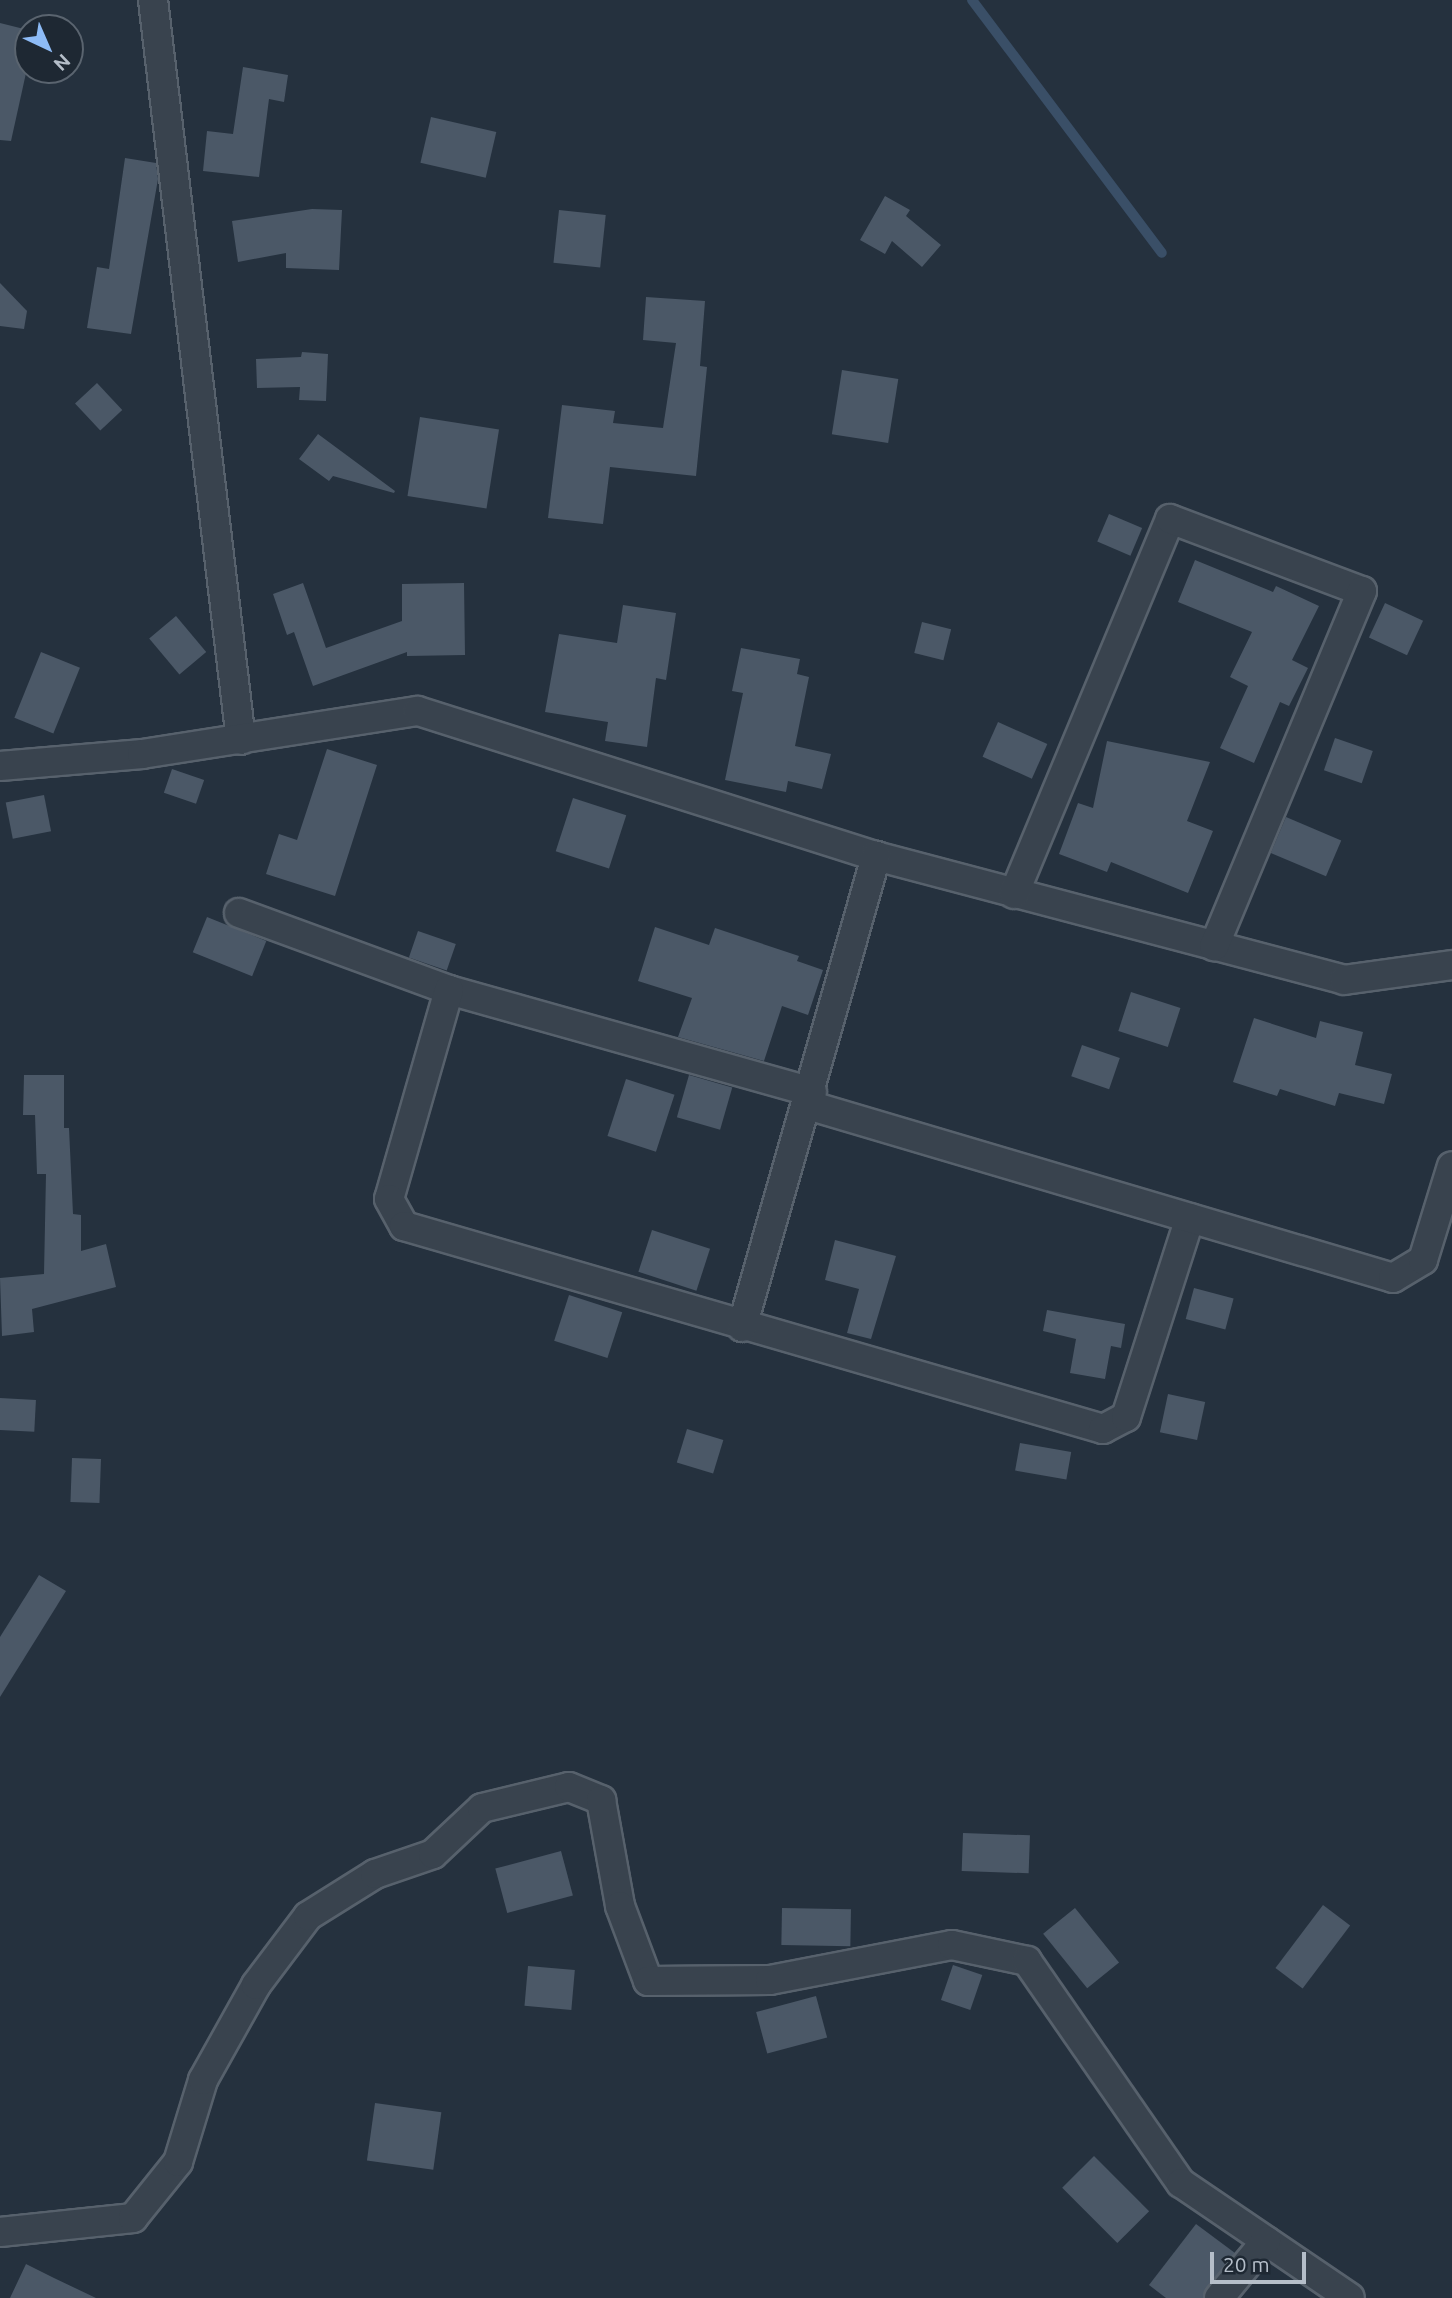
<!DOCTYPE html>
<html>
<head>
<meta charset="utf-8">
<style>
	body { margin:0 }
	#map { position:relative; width:1452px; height:2298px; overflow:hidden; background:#25313e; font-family:Ubuntu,sans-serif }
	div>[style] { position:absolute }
	.stream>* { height:10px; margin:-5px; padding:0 5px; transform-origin:5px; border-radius:5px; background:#3a4f67 }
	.building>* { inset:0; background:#4b5867; transform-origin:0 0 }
	.roads { filter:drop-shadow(2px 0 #57616c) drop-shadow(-2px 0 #57616c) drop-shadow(0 2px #57616c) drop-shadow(0 -2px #57616c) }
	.minor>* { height:28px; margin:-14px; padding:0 14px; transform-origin:14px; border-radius:14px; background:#39434e }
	span { translate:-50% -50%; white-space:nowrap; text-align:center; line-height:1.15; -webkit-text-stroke:5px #1e2833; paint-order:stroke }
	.north { position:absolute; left:14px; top:14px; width:70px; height:70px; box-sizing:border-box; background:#1e2833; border:2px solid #5a646f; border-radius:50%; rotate:136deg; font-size:19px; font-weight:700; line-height:28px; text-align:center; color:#b5bec9 }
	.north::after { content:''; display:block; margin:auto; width:24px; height:32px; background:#8dbbf6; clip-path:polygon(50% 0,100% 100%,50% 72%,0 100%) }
	.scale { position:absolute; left:1210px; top:2252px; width:96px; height:32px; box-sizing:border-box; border:4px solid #b5bec9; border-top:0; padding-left:9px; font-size:21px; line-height:24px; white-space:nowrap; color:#b5bec9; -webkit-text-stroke:5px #1e2833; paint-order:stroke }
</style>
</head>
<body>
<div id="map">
	<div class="stream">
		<div style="left:972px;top:0;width:316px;rotate:53.1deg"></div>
	</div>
	<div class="building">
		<div style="clip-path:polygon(0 23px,28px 30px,28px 64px,11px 141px,0 140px)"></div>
		<div style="clip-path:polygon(243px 67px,288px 75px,284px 102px,269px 99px,259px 177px,203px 171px,207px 131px,233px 134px)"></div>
		<div style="left:431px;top:117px;width:67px;height:47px;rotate:13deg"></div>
		<div style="clip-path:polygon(125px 158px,156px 163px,158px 179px,131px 334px,87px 328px,97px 267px,109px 269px)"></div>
		<div style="clip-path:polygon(885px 196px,910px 210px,906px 216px,941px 245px,922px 267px,892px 241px,885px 254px,860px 240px)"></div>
		<div style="clip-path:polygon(312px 209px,342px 210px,339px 270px,286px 268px,286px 253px,238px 262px,232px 221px)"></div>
		<div style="left:559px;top:210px;width:47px;height:53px;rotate:6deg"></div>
		<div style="clip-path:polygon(0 283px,27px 311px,24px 329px,0 326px)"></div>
		<div style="clip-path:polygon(646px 297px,705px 301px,700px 366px,707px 367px,696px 476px,610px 467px,603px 524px,548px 518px,562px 405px,615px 411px,613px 423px,663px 428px,676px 343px,643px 340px)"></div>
		<div style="clip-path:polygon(302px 352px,328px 354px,326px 401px,299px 400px,300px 387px,257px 388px,256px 359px,301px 357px)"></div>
		<div style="left:842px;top:370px;width:57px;height:65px;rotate:9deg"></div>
		<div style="left:97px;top:383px;width:37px;height:30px;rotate:47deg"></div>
		<div style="left:420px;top:417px;width:80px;height:80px;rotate:9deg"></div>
		<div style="clip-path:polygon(318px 434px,395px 491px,394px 493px,333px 476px,329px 481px,299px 459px)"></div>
		<div style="left:1109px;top:514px;width:36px;height:30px;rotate:23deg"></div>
		<div style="clip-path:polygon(1195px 560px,1273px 592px,1276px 586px,1319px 606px,1292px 660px,1308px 668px,1289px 706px,1280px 702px,1254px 763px,1220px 748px,1248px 686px,1230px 677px,1252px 632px,1178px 602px)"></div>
		<div style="clip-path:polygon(303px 583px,326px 648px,402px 621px,402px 584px,464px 583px,465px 655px,407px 656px,407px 652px,313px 686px,294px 632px,287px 635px,273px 594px)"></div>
		<div style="left:1385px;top:603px;width:42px;height:38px;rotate:25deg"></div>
		<div style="clip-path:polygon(623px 605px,676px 613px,666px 680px,656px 678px,647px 747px,605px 741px,608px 722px,545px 712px,559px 634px,617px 643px)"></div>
		<div style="left:176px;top:616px;width:47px;height:35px;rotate:50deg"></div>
		<div style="left:922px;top:622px;width:30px;height:32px;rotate:14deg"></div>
		<div style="clip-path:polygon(741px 648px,800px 659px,797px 674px,809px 677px,795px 746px,831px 754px,822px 789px,788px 781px,786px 792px,725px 780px,743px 693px,732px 691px)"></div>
		<div style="left:41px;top:652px;width:42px;height:71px;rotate:22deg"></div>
		<div style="left:998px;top:722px;width:54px;height:38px;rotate:24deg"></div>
		<div style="left:1335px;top:738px;width:40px;height:34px;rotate:19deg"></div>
		<div style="clip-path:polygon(1107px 741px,1210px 762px,1187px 821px,1213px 831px,1188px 893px,1111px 862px,1107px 872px,1059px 854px,1078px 803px,1093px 808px)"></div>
		<div style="clip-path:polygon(327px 749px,377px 765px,335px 896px,266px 874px,279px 834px,297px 840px)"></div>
		<div style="left:172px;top:769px;width:34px;height:25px;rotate:19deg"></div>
		<div style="left:44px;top:795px;width:37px;height:39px;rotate:79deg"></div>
		<div style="left:573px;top:798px;width:56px;height:56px;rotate:18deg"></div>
		<div style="left:1286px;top:817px;width:60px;height:39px;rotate:23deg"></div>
		<div style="left:207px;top:917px;width:64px;height:38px;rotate:22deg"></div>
		<div style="clip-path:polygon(655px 927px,709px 945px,715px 928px,799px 956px,797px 961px,823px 970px,808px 1015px,782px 1006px,764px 1061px,678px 1037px,692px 998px,638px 981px)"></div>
		<div style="left:418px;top:931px;width:40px;height:28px;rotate:19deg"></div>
		<div style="left:1131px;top:992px;width:52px;height:41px;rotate:18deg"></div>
		<div style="clip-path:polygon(1254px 1018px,1316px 1038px,1320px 1021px,1363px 1032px,1355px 1065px,1392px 1074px,1384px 1104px,1339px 1093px,1335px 1106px,1280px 1089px,1277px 1096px,1233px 1082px)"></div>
		<div style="left:1082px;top:1045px;width:40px;height:33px;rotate:19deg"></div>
		<div style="clip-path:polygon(24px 1075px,64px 1075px,64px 1128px,69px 1128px,73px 1214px,81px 1215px,81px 1251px,106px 1244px,116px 1287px,32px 1309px,34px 1332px,2px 1336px,0 1278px,44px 1274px,46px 1174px,37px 1174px,35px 1115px,23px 1115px)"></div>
		<div style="left:689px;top:1075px;width:45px;height:44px;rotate:16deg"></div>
		<div style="left:626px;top:1079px;width:51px;height:60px;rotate:18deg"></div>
		<div style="left:652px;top:1230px;width:61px;height:44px;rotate:18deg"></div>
		<div style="clip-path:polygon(835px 1240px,896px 1256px,871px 1339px,847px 1333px,859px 1289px,825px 1280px)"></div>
		<div style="left:1194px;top:1288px;width:41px;height:32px;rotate:15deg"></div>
		<div style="left:569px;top:1295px;width:56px;height:48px;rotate:18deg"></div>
		<div style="clip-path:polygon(1047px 1310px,1125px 1324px,1121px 1348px,1111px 1346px,1105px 1379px,1070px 1373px,1076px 1339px,1043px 1331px)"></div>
		<div style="left:1168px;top:1394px;width:38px;height:39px;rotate:12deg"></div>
		<div style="left:0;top:1398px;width:36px;height:32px;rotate:3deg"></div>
		<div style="left:687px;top:1429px;width:38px;height:35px;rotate:17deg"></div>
		<div style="left:1020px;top:1443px;width:52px;height:28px;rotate:10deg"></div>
		<div style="left:72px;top:1458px;width:29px;height:44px;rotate:2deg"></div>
		<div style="clip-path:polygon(39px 1575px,66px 1591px,0 1697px,0 1637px)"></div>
		<div style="left:963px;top:1833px;width:67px;height:38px;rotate:2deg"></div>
		<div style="left:561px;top:1851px;width:46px;height:68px;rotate:75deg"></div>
		<div style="left:1323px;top:1905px;width:34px;height:79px;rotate:37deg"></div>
		<div style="left:782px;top:1908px;width:69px;height:37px;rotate:1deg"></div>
		<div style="left:1075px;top:1908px;width:70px;height:41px;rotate:51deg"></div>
		<div style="left:953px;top:1965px;width:31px;height:37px;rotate:19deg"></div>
		<div style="left:528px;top:1966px;width:47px;height:40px;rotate:5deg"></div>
		<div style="left:816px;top:1996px;width:43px;height:62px;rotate:75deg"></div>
		<div style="left:375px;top:2103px;width:67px;height:58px;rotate:8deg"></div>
		<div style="left:1094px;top:2156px;width:78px;height:45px;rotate:45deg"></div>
		<div style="clip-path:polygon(1196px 2224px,1235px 2253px,1203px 2298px,1166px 2298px,1149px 2285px)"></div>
		<div style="clip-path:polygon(26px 2264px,54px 2278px,96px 2298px,10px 2298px)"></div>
	</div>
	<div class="roads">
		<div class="minor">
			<div style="left:153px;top:0;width:745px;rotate:83.22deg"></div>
			<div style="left:0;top:766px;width:143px;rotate:-4.8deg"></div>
			<div style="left:142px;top:754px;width:279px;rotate:-8.9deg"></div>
			<div style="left:418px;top:711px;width:480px;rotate:17.6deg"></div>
			<div style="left:876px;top:856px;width:484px;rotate:14.8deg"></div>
			<div style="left:1344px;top:980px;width:109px;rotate:-7.9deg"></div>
			<div style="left:1014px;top:894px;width:406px;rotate:-67.4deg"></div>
			<div style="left:1170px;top:519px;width:205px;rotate:20.6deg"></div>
			<div style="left:1362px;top:591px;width:385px;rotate:112.6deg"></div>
			<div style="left:239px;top:913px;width:224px;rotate:20.1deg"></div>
			<div style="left:449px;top:990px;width:377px;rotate:15.7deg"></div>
			<div style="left:449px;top:990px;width:217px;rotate:106deg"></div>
			<div style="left:389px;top:1199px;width:31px;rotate:61deg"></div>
			<div style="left:404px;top:1226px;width:728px;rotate:16.19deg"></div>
			<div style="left:1103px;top:1429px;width:26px;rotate:-28deg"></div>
			<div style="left:1126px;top:1417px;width:209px;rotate:-72.2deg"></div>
			<div style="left:808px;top:1105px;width:610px;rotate:16.47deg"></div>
			<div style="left:1393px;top:1278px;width:35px;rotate:-31deg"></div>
			<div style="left:1423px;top:1260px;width:98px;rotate:-72.9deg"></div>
			<div style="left:742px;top:1327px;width:490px;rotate:-74.1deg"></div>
			<div style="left:0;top:2232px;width:134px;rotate:-6deg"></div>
			<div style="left:133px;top:2218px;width:72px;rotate:-51.2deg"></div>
			<div style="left:178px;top:2162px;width:86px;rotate:-73deg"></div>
			<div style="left:203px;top:2080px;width:109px;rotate:-60.8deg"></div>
			<div style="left:256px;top:1985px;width:86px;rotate:-53deg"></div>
			<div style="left:308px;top:1916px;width:79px;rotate:-32.1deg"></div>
			<div style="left:375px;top:1874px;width:61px;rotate:-19deg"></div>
			<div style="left:433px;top:1854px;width:67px;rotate:-43.2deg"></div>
			<div style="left:482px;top:1808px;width:89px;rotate:-13.6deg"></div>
			<div style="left:569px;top:1787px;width:35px;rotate:22deg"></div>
			<div style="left:601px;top:1800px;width:108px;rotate:79.8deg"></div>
			<div style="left:620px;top:1906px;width:80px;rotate:69.5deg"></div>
			<div style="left:648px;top:1981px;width:122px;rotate:-0.5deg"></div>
			<div style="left:770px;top:1980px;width:185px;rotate:-10.9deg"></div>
			<div style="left:952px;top:1945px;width:77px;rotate:12deg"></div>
			<div style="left:1027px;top:1961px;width:270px;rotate:55.3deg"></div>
			<div style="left:1181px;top:2183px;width:204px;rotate:34.2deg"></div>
			<div style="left:1219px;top:2298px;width:74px;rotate:-50.5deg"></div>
		</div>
	</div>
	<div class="north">N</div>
	<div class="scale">20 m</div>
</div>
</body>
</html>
